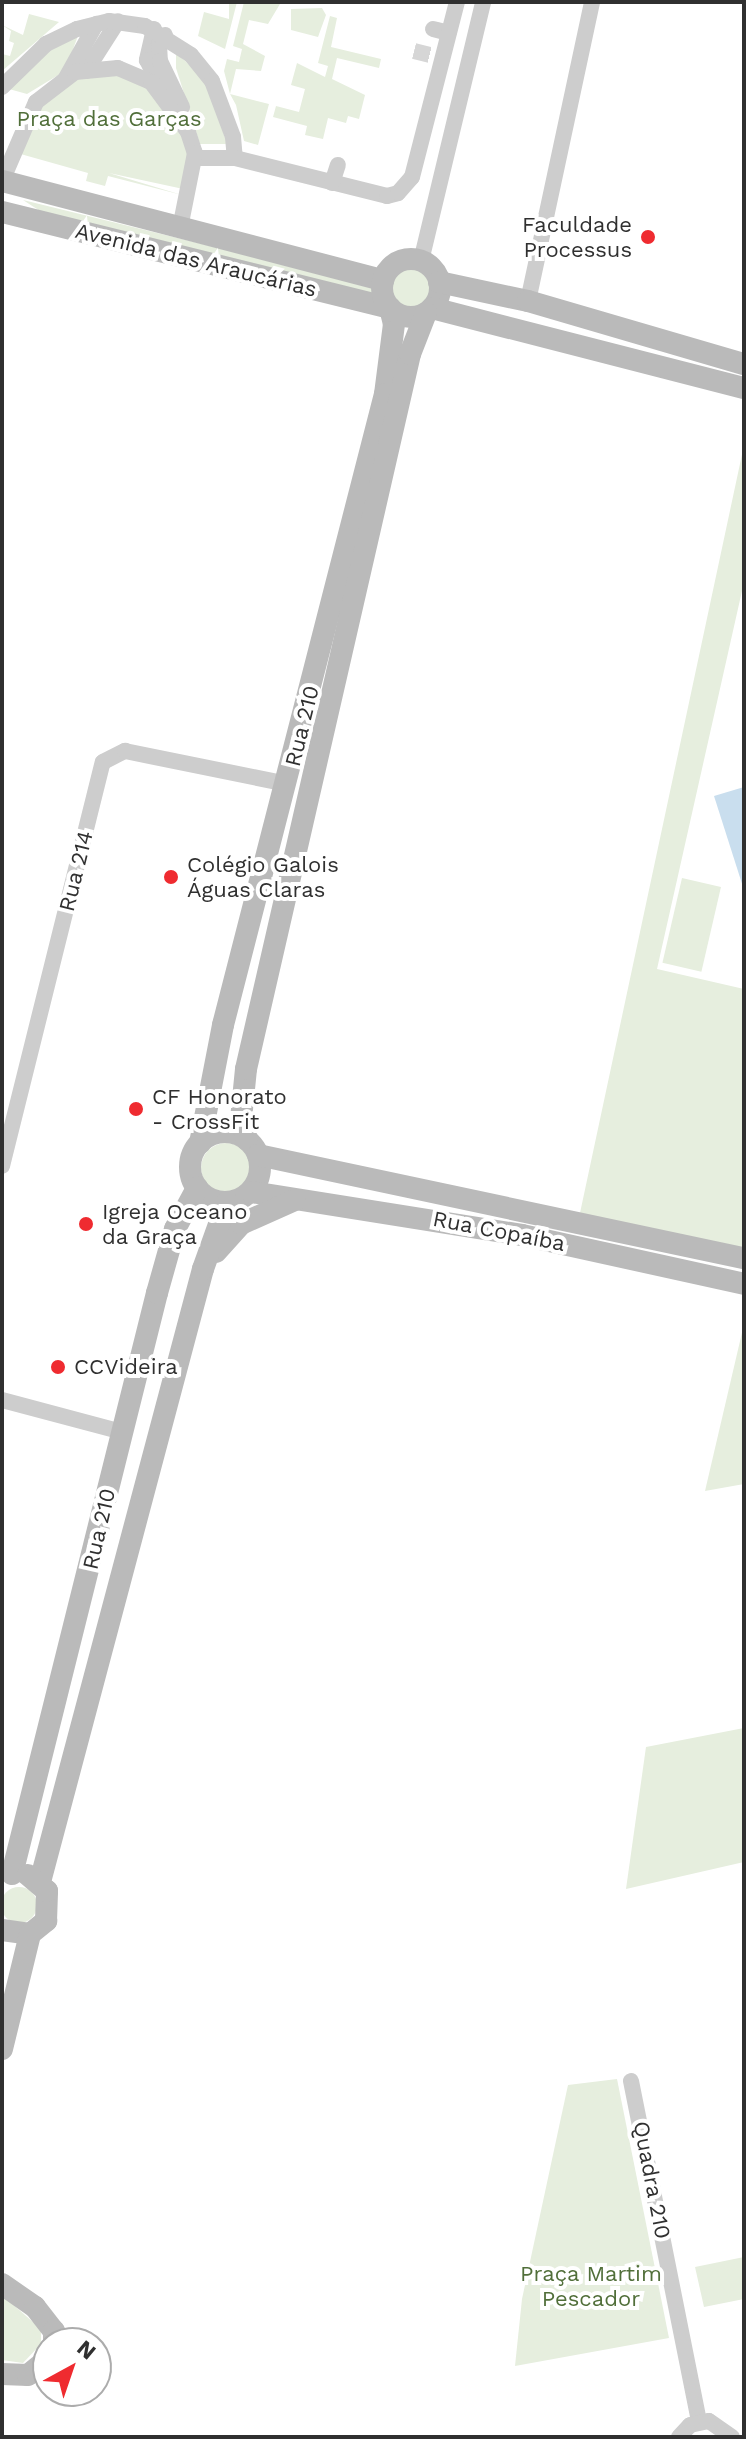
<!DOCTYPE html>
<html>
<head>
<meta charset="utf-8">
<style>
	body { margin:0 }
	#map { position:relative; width:746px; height:2439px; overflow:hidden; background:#fff; font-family:"Work Sans",sans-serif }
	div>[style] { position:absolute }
	.green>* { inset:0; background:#e6eede; transform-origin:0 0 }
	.round { border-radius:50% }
	.water>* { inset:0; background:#c9deee }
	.minor-tunnel>* { height:16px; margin-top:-8px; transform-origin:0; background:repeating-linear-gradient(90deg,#d6d6d6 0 16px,transparent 0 24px) }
	.minor>* { height:16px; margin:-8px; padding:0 8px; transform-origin:8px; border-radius:8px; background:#cdcdcd }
	.secondary>* { height:22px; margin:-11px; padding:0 11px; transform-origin:11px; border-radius:11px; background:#bababa }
	.secondary>.ring { margin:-11px; padding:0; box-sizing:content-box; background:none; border:22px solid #bababa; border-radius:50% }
	.dots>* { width:22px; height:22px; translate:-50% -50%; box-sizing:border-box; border:4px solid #fff; border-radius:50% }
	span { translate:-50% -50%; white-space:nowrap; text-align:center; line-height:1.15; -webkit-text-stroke:8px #fff; paint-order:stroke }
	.park-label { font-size:22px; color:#516f3a }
	.poi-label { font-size:22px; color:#303030 }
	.right { translate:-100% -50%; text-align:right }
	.left { translate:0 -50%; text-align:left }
	.street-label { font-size:22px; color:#303030 }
	.frame { position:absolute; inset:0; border:4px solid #303030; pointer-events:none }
	.north { position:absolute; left:32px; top:2327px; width:80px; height:80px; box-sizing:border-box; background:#fff; border:2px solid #acacac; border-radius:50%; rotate:40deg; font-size:22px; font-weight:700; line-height:32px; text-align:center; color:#303030 }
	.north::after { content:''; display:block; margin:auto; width:28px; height:36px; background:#ef2b30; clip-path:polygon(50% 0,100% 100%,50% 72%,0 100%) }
</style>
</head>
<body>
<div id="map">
	<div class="green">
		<div style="clip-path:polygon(229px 2px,237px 2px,225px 49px,198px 36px,204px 12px,229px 19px)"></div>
		<div style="clip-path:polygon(244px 2px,280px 4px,268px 24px,249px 20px,243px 44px,265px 56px,261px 71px,236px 69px,230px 94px,269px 104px,258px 145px,244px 141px,236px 105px,230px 94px,224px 71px,227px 59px,239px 62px,242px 49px,233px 46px)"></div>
		<div style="clip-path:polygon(322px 8px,326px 15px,318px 37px,291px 30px,291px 9px)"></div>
		<div style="clip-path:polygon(29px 14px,59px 22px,2px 71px,2px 54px,10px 56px,14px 43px,9px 41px,11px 31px,2px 25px,23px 35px)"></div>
		<div style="clip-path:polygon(330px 16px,337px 18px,331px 47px,381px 59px,379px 68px,337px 58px,332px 79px,365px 95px,359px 119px,348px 116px,346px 123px,328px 118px,323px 139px,305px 135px,307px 126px,273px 117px,276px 106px,299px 112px,305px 89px,291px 85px,297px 63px,325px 77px,328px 66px,318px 63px)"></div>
		<div style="clip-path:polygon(79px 33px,65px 71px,27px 94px,9px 89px,50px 47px)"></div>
		<div style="clip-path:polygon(176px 52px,207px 82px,227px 144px,200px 144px,176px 68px)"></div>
		<div style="clip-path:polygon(113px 68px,155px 91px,187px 140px,188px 190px,109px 173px,182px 195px,108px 176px,105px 186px,86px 181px,88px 173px,17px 153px,33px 114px,77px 74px)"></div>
		<div style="clip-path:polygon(23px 200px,377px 287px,375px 295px,40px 211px)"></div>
		<div class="round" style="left:389px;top:268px;width:44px;height:44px"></div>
		<div style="clip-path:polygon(744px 445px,744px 582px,657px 969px,744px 989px,744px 1249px,580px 1213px)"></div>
		<div style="left:682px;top:878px;width:40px;height:87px;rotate:13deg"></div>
		<div class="round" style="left:201px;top:1143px;width:50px;height:50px"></div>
		<div style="clip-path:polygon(744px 1324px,744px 1484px,705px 1491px)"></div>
		<div style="clip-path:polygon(744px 1728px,744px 1862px,626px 1889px,646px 1747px)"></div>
		<div class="round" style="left:1px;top:1887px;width:36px;height:36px"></div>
		<div style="clip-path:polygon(617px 2079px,669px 2338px,515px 2366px,522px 2299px,568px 2085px)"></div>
		<div style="clip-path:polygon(744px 2257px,744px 2299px,704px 2307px,695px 2267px)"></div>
		<div style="clip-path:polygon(2px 2295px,41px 2329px,41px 2344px,23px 2363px,2px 2360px)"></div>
	</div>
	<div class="water">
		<div style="clip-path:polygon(744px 787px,744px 890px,714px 796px)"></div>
	</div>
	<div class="minor-tunnel">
		<div style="left:414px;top:51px;width:29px;rotate:14deg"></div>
	</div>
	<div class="minor">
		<div style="left:154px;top:29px;width:32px;rotate:103deg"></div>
		<div style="left:147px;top:60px;width:28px;rotate:64deg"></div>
		<div style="left:433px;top:29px;width:16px;rotate:14deg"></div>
		<div style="left:165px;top:35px;width:11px;rotate:124deg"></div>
		<div style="left:159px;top:44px;width:17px;rotate:87deg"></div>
		<div style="left:160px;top:61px;width:51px;rotate:64.4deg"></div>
		<div style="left:86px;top:71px;width:59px;rotate:-57.4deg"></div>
		<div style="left:66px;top:78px;width:62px;rotate:-60.9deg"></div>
		<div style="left:2px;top:87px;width:62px;rotate:-44.3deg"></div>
		<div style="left:46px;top:44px;width:34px;rotate:-26deg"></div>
		<div style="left:77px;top:29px;width:33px;rotate:-14deg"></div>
		<div style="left:109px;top:21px;width:36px;rotate:8deg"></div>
		<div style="left:145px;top:26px;width:54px;rotate:32.2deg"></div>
		<div style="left:191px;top:55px;width:33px;rotate:51deg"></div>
		<div style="left:212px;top:81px;width:60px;rotate:69.4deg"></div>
		<div style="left:233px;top:137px;width:21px;rotate:85deg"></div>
		<div style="left:235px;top:158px;width:157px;rotate:14deg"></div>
		<div style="left:387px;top:196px;width:11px;rotate:-15deg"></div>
		<div style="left:398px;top:193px;width:21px;rotate:-49deg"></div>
		<div style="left:412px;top:177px;width:181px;rotate:-75.6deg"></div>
		<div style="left:195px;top:158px;width:40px"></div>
		<div style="left:2px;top:181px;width:86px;rotate:-66.7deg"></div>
		<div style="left:36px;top:102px;width:49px;rotate:-37.6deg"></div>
		<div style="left:75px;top:72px;width:43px;rotate:-5.3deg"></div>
		<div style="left:118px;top:68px;width:36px;rotate:23deg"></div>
		<div style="left:151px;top:82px;width:62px;rotate:53.5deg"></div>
		<div style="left:188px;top:132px;width:22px;rotate:72deg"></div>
		<div style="left:195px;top:153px;width:76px;rotate:101.3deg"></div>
		<div style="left:332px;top:183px;width:19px;rotate:-72deg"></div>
		<div style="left:421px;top:261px;width:266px;rotate:-76.5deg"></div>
		<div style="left:528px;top:301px;width:306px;rotate:-77.9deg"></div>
		<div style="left:2px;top:1166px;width:416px;rotate:-76deg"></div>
		<div style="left:103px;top:762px;width:25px;rotate:-27deg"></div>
		<div style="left:125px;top:751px;width:165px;rotate:11.5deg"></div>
		<div style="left:2px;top:1400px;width:124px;rotate:14.9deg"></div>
		<div style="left:631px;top:2081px;width:347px;rotate:78.7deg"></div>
		<div style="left:679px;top:2437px;width:16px;rotate:-47deg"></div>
		<div style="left:690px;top:2425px;width:19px;rotate:-12deg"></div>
		<div style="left:709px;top:2421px;width:28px;rotate:35deg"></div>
	</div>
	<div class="secondary">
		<div style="left:2px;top:181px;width:394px;rotate:14.6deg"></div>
		<div style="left:2px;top:212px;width:400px;rotate:13.9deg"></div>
		<div style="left:390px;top:308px;width:16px;rotate:76deg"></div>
		<div style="left:394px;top:324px;width:71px;rotate:97.3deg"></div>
		<div style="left:385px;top:394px;width:651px;rotate:104.4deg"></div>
		<div style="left:223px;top:1025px;width:120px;rotate:101deg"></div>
		<div class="ring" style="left:382px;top:259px;width:36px;height:36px"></div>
		<div style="left:439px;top:282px;width:91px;rotate:12.1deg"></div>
		<div style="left:528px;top:301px;width:225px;rotate:16.3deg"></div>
		<div style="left:432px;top:308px;width:322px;rotate:14.4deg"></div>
		<div class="ring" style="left:190px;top:1132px;width:48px;height:48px"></div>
		<div style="left:247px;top:1140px;width:22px;rotate:-106deg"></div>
		<div style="left:241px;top:1119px;width:50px;rotate:-84.3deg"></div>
		<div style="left:246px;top:1069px;width:734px;rotate:-77.08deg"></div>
		<div style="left:410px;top:354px;width:44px;rotate:-68.7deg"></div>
		<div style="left:258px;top:1155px;width:497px;rotate:12deg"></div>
		<div style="left:251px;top:1192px;width:274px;rotate:9deg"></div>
		<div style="left:522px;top:1235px;width:227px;rotate:12.4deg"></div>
		<div style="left:216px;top:1252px;width:38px;rotate:-48deg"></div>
		<div style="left:241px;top:1224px;width:59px;rotate:-24deg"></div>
		<div style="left:12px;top:1874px;width:599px;rotate:-75.99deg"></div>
		<div style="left:157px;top:1293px;width:66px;rotate:-74.3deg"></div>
		<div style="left:175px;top:1229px;width:47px;rotate:-61.8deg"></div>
		<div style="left:40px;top:1882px;width:634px;rotate:-75.11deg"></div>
		<div style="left:203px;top:1269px;width:71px;rotate:-70.3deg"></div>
		<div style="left:2px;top:1930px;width:28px;rotate:8deg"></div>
		<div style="left:30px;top:1934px;width:21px;rotate:-39deg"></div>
		<div style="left:46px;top:1921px;width:30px;rotate:-88deg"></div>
		<div style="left:47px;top:1891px;width:25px;rotate:-140deg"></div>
		<div style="left:2px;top:2049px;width:118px;rotate:-76.3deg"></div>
		<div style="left:2px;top:2284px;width:40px;rotate:34.9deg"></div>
		<div style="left:35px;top:2307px;width:31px;rotate:52deg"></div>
		<div style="left:54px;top:2331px;width:12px;rotate:90deg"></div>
		<div style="left:2px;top:2374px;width:26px;rotate:2deg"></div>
		<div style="left:28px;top:2375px;width:26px;rotate:-39deg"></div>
	</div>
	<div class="dots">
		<div style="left:648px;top:237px;background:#ef2b30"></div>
		<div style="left:171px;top:877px;background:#ef2b30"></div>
		<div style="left:136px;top:1109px;background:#ef2b30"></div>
		<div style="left:86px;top:1224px;background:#ef2b30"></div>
		<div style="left:58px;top:1367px;background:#ef2b30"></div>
	</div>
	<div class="park-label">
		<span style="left:109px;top:119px">Praça das Garças</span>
		<span style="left:591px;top:2286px">Praça Martim<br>Pescador</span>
	</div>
	<div class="poi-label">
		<span class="right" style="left:632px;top:237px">Faculdade<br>Processus</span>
		<span class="left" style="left:187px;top:877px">Colégio Galois<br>Águas Claras</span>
		<span class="left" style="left:152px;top:1109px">CF Honorato<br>- CrossFit</span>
		<span class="left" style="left:102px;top:1224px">Igreja Oceano<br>da Graça</span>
		<span class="left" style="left:74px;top:1367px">CCVideira</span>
	</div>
	<div class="street-label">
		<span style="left:196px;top:260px;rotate:14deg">Avenida das Araucárias</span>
		<span style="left:302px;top:726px;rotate:-76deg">Rua 210</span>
		<span style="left:76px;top:871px;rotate:-76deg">Rua 214</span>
		<span style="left:499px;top:1231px;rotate:11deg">Rua Copaíba</span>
		<span style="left:99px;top:1529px;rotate:-77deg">Rua 210</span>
		<span style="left:652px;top:2180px;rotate:79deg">Quadra 210</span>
	</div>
	<div class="frame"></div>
	<div class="north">N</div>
</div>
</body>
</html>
